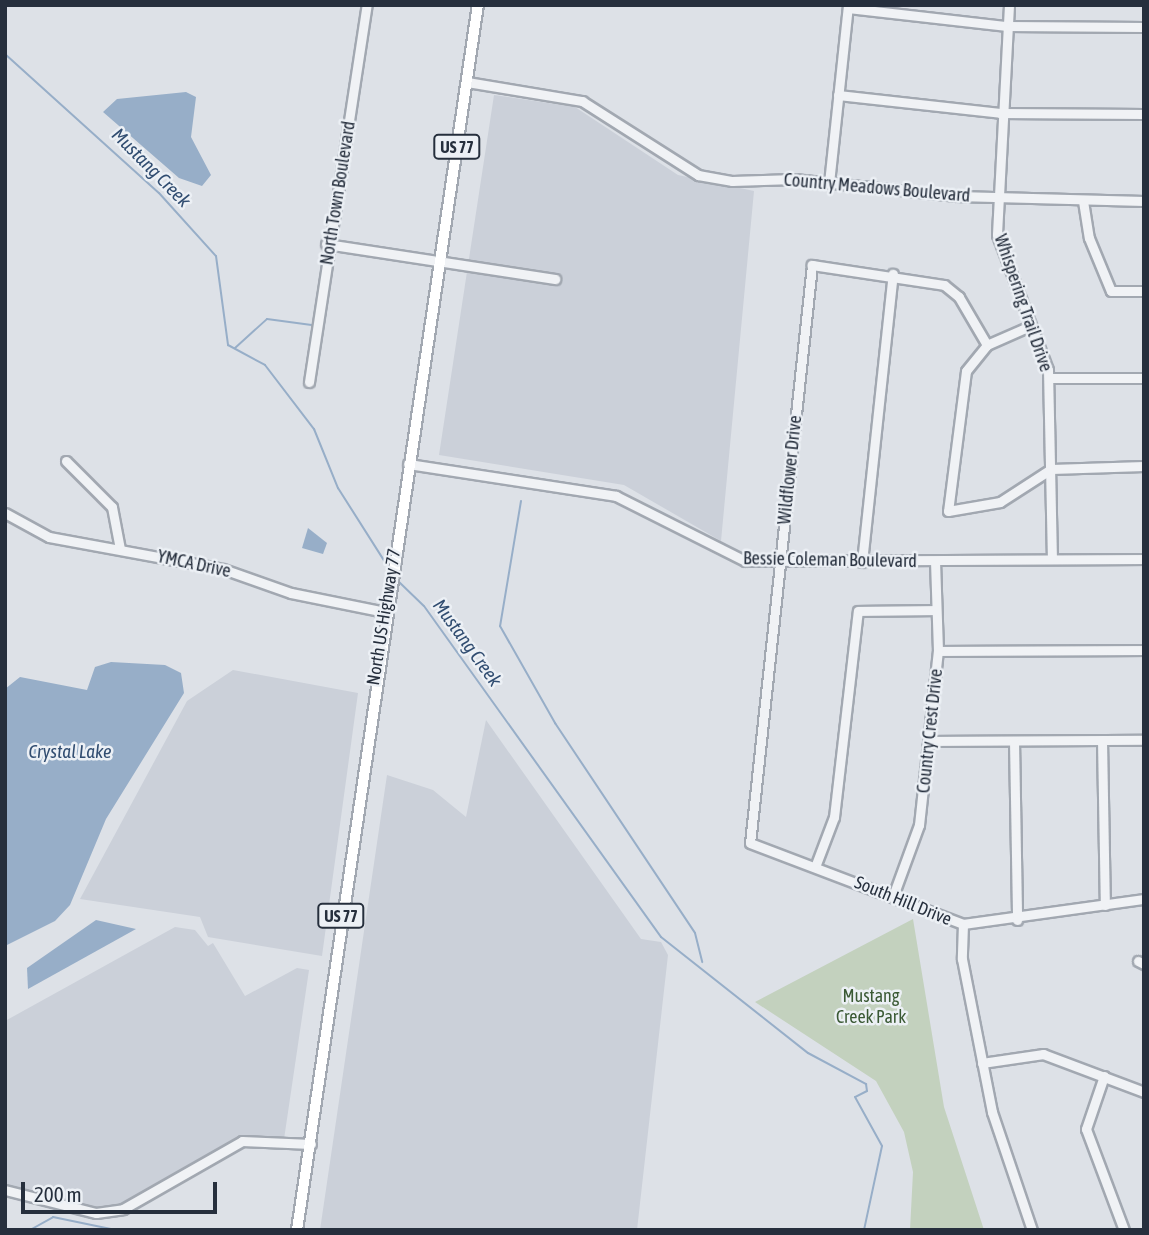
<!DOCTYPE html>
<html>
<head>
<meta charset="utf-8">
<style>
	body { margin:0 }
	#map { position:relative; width:1149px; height:1235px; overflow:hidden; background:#dde1e7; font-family:"Asap Condensed",sans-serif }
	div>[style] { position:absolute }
	.built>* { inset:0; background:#cbd0d9 }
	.green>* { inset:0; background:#c3d1be }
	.water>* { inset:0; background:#97aec8 }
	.stream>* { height:2px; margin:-1px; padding:0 1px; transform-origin:1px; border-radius:1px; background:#97aec8 }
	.roads { filter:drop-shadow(2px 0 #a2a8b1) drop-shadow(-2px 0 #a2a8b1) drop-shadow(0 2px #a2a8b1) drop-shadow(0 -2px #a2a8b1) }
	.minor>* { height:9px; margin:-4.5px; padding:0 4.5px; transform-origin:4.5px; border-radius:4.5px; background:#f0f2f5 }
	.major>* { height:10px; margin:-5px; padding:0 5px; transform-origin:5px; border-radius:5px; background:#fff }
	span { translate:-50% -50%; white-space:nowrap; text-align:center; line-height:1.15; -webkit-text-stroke:5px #ecf0f5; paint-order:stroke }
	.shield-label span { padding:2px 5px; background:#ecf0f5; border:2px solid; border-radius:5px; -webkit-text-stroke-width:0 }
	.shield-label { font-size:16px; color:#262f3d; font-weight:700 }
	.street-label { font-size:18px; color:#262f3d }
	.park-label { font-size:18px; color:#3a5934 }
	.water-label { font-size:19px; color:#314d71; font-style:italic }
	.frame { position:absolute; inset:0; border:7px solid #262f3d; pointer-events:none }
	.scale { position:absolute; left:21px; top:1182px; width:196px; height:32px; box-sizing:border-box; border:4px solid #262f3d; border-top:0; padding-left:9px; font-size:21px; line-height:24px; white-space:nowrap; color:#262f3d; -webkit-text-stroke:5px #ecf0f5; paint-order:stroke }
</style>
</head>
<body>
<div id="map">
	<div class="built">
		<div style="clip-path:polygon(494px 95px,575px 107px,678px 175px,754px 191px,721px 541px,624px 485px,439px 455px)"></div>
		<div style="clip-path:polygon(233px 670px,358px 693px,322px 956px,208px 937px,200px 917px,80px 899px,187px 701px)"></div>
		<div style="clip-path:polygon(486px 720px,641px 939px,661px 942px,668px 955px,637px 1230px,320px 1230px,387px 775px,433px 790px,466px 817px)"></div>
		<div style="clip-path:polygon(175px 927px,195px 930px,208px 946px,213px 943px,245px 996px,297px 968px,309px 970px,283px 1146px,245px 1144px,142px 1205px,94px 1209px,5px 1186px,5px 1021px)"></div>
	</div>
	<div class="green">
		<div style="clip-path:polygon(913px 919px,944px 1107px,984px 1230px,910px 1230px,913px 1172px,904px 1132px,876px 1081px,755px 1002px)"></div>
	</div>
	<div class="water">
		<div style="clip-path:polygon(186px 92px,196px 97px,191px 137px,211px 175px,202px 186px,179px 178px,103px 112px,117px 99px)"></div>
		<div style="clip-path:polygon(308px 528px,327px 543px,323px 554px,302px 548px)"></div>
		<div style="clip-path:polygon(111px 662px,165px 665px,181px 673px,184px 693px,106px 819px,70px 905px,55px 921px,5px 946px,5px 689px,20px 677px,87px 690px,95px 667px)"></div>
		<div style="clip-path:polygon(96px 920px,136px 929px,28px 989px,27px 968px)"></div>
	</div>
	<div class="stream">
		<div style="left:5px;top:54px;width:207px;rotate:42.1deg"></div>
		<div style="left:159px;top:193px;width:85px;rotate:47.9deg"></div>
		<div style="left:216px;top:256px;width:90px;rotate:82.3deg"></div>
		<div style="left:228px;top:345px;width:42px;rotate:28.4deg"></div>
		<div style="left:265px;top:365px;width:81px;rotate:52.6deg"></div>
		<div style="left:314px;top:429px;width:64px;rotate:67.9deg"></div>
		<div style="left:338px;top:488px;width:97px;rotate:57.6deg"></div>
		<div style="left:235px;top:348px;width:43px;rotate:-42.2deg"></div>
		<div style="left:267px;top:319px;width:45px;rotate:7.6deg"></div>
		<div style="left:521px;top:501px;width:127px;rotate:99.5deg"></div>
		<div style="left:500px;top:626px;width:112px;rotate:60.4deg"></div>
		<div style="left:555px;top:723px;width:252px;rotate:56.3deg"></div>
		<div style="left:695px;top:933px;width:30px;rotate:76deg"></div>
		<div style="left:397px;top:580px;width:37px;rotate:44deg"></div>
		<div style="left:424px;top:606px;width:407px;rotate:54.4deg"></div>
		<div style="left:661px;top:937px;width:187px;rotate:38.3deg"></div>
		<div style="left:808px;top:1053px;width:66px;rotate:28.1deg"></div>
		<div style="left:866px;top:1084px;width:7px;rotate:82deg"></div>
		<div style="left:867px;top:1091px;width:13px;rotate:153deg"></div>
		<div style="left:855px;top:1097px;width:56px;rotate:61.1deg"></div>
		<div style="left:882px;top:1146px;width:86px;rotate:102.1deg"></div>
		<div style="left:30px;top:1230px;width:26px;rotate:-29deg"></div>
		<div style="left:53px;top:1217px;width:64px;rotate:11.7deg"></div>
	</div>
	<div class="roads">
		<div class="minor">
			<div style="left:1009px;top:5px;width:230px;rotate:93deg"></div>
			<div style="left:997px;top:235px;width:144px;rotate:69.3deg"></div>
			<div style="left:1048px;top:370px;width:189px;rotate:88.8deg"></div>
			<div style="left:848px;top:8px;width:160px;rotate:6.5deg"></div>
			<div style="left:1007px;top:26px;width:137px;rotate:0.4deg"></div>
			<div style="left:467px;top:82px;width:117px;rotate:9.4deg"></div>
			<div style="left:582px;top:101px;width:138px;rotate:32.5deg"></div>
			<div style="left:698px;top:175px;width:35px;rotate:10deg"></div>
			<div style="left:732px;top:181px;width:62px;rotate:-1.8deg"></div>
			<div style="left:794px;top:179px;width:164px;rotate:6deg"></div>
			<div style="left:957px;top:196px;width:187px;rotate:1.5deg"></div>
			<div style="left:838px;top:95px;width:163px;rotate:6.3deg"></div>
			<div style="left:1000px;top:113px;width:144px;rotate:0.4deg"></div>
			<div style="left:829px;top:183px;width:179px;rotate:-83.9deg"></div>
			<div style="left:1083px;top:201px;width:37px;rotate:81deg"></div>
			<div style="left:1089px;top:238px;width:57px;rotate:67.5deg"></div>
			<div style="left:1111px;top:291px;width:33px"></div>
			<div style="left:326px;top:244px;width:232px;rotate:8.7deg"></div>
			<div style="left:1030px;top:326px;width:47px;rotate:156.2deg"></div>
			<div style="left:987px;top:345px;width:33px;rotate:129deg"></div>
			<div style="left:966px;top:371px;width:141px;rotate:97.3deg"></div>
			<div style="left:948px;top:511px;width:53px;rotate:-9.8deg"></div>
			<div style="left:1000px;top:502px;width:61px;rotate:-32.9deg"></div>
			<div style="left:1051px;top:469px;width:93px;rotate:-1.8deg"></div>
			<div style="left:987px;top:345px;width:56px;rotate:-120.3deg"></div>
			<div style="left:959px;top:297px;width:19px;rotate:-141deg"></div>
			<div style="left:944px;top:285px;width:134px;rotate:-171.4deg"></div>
			<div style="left:812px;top:265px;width:581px;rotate:96.12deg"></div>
			<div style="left:750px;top:843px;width:228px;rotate:20.8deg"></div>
			<div style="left:963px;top:924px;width:183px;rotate:-7.9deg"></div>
			<div style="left:1049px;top:378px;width:95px"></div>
			<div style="left:309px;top:382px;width:381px;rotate:-81.3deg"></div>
			<div style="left:66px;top:461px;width:65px;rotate:45deg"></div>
			<div style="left:112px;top:507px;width:43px;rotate:79.2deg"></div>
			<div style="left:408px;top:464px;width:210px;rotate:8.7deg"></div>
			<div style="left:616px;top:496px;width:144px;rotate:26.7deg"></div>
			<div style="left:745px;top:561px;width:399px;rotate:-0.3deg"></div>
			<div style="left:5px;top:513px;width:50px;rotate:28.6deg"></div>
			<div style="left:49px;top:537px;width:177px;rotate:10.4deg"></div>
			<div style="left:223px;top:569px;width:72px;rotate:19.4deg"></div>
			<div style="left:291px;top:593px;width:96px;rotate:11.4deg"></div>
			<div style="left:862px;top:562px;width:290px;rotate:-83.9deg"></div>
			<div style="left:938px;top:651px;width:206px;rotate:-0.3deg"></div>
			<div style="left:1102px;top:740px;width:165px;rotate:89deg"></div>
			<div style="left:929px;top:741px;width:215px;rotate:-0.3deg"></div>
			<div style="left:1014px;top:741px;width:179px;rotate:89deg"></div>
			<div style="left:815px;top:867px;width:53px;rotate:-69.2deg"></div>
			<div style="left:834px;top:817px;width:207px;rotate:-83.4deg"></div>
			<div style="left:858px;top:611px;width:78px;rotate:-0.7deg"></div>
			<div style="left:893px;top:896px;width:76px;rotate:-69.9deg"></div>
			<div style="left:919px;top:825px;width:175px;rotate:-83.8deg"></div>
			<div style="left:938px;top:651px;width:90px;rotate:-91.9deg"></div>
			<div style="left:963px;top:924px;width:35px;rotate:92deg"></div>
			<div style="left:962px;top:959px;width:156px;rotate:78.9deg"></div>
			<div style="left:992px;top:1112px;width:125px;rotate:71.3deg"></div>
			<div style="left:1138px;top:961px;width:7px;rotate:27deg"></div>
			<div style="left:982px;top:1063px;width:62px;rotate:-8.4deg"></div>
			<div style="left:1043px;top:1054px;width:108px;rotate:20.6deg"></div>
			<div style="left:1104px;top:1076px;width:56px;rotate:108.8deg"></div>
			<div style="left:1086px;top:1129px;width:108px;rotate:69.4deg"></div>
			<div style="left:5px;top:1190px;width:94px;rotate:14.2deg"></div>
			<div style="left:96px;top:1213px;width:27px;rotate:-8deg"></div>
			<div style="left:123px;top:1209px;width:137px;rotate:-29.7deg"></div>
			<div style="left:242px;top:1141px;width:69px;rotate:2.5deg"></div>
		</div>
		<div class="major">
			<div style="left:297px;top:1230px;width:1238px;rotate:-81.6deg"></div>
		</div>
	</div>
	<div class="shield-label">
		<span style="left:457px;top:147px">US 77</span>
		<span style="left:341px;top:916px">US 77</span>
	</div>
	<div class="street-label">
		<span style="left:877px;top:188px;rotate:5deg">Country Meadows Boulevard</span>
		<span style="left:338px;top:193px;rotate:-81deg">North Town Boulevard</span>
		<span style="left:1023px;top:303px;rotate:71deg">Whispering Trail Drive</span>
		<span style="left:790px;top:470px;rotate:-84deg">Wildflower Drive</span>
		<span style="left:830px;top:560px;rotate:1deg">Bessie Coleman Boulevard</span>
		<span style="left:194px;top:564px;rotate:12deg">YMCA Drive</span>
		<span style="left:384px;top:617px;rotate:-81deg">North US Highway 77</span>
		<span style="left:930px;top:731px;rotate:-84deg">Country Crest Drive</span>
		<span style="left:903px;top:901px;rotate:22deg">South Hill Drive</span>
	</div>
	<div class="park-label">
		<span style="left:871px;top:1007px">Mustang<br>Creek Park</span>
	</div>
	<div class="water-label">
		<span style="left:151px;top:168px;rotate:45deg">Mustang Creek</span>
		<span style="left:467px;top:643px;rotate:54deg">Mustang Creek</span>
		<span style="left:70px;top:752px">Crystal Lake</span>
	</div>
	<div class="frame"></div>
	<div class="scale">200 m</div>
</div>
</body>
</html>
